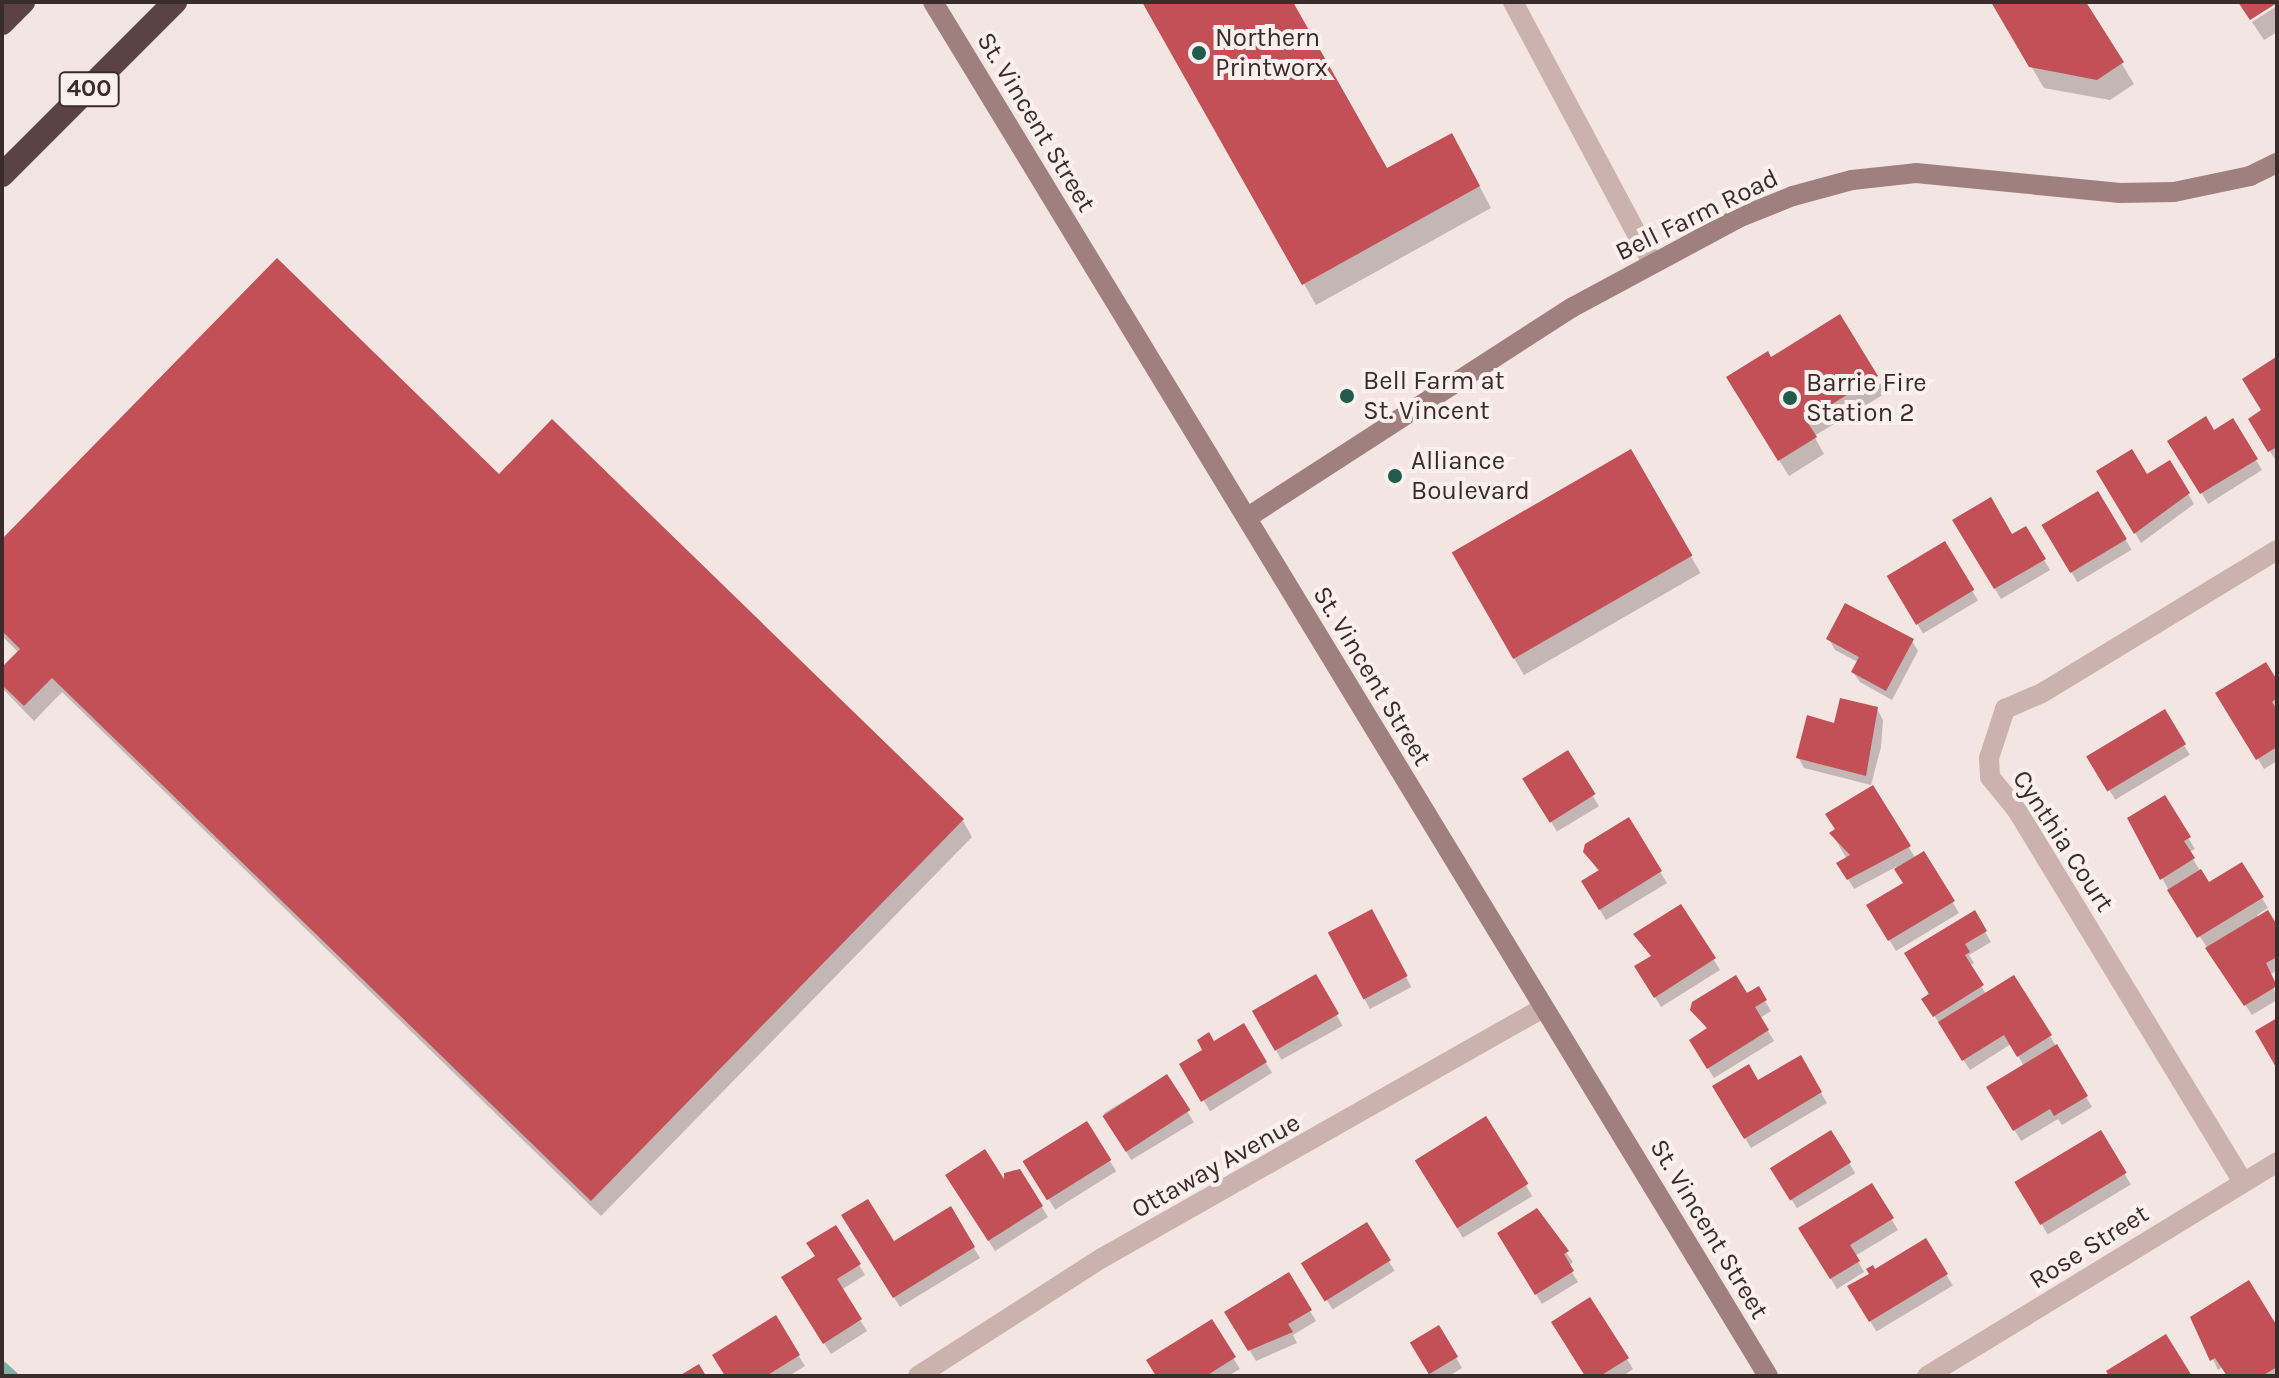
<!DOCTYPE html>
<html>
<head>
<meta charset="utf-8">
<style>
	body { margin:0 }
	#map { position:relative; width:2279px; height:1378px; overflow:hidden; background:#f3e5e1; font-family:Karla,sans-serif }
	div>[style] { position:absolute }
	.shadow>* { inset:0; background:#0003; transform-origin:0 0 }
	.stream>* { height:10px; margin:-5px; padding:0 5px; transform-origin:5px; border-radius:5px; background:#81b0a4 }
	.building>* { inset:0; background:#c35056; transform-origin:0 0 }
	.street>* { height:20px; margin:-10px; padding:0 10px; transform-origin:10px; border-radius:10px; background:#cbb2ad }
	.secondary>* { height:20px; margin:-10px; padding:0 10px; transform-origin:10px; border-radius:10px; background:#9f807e }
	.highway>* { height:24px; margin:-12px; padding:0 12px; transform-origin:12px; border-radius:12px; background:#5b4343 }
	.dots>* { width:22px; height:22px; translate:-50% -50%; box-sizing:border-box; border:4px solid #faf1ee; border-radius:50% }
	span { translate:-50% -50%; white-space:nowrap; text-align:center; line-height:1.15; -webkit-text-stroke:8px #faf1ee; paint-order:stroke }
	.shield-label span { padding:2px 6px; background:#faf1ee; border:2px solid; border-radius:6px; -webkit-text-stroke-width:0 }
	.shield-label { font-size:24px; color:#3a2c2b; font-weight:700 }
	.poi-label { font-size:26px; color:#3a2c2b }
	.left { translate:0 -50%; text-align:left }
	.street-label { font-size:26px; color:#3a2c2b }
	.frame { position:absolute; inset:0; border:4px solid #3a2c2b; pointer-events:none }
</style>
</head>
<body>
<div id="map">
	<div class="shadow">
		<div style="clip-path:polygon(1145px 2px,1291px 2px,1387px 170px,1464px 157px,1491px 208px,1316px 305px)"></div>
		<div style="clip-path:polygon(1993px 2px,2084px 2px,2134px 84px,2110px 100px,2044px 88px)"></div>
		<div style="clip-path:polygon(2277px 6px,2277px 32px,2264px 40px,2252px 22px)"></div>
		<div style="clip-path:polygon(1771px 359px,1877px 377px,1886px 393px,1814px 436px,1824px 454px,1789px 476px,1737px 393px)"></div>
		<div style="clip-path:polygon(2275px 360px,2277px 363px,2276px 461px,2250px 420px,2264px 411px)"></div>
		<div style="clip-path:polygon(2232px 421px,2262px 470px,2208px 504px,2170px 441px,2214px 433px)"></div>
		<div style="clip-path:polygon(552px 422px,963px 821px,972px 837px,601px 1216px,62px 692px,34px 721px,2px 688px,2px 670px,19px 653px,2px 636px,2px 542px,499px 477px)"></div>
		<div style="left:1630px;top:451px;width:141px;height:204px;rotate:60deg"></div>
		<div style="clip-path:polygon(2170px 463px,2194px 504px,2141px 543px,2099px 471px,2147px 476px)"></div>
		<div style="left:2098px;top:494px;width:65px;height:63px;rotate:59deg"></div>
		<div style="clip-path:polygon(1955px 521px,2012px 537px,2025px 528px,2050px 570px,2001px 599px)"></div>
		<div style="left:1944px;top:544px;width:66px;height:64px;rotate:59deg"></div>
		<div style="clip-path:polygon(1829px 639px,1912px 641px,1918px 651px,1892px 700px,1860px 682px,1853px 672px,1858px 662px,1835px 650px)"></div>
		<div style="clip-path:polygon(2277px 684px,2277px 761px,2264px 769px,2218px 694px)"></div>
		<div style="clip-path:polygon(1877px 709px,1883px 720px,1881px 747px,1871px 785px,1804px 768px,1798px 757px,1835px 725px)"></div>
		<div style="left:2164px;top:712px;width:50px;height:87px;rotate:59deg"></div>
		<div style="left:1567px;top:753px;width:62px;height:49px;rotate:59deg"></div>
		<div style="clip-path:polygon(1872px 788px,1916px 859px,1924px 854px,1959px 913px,1896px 951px,1869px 906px,1906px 884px,1896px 867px,1854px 889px,1839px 864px,1847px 859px,1832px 834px)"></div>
		<div style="clip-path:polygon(2164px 798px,2195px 849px,2189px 852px,2208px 885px,2241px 864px,2268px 908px,2257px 915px,2277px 929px,2277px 970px,2270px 975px,2277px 1000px,2252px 1015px,2168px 889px,2130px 819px)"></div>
		<div style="clip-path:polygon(1628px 819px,1667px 883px,1606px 920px,1583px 882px,1599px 872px,1585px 852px)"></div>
		<div style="clip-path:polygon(1681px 906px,1720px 970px,1661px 1007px,1637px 967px,1652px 957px,1636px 935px)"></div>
		<div style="left:1371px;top:911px;width:86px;height:47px;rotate:62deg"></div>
		<div style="clip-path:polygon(1974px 913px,1991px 942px,1969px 955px,1974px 963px,1969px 966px,1986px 994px,2050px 1036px,2092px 1107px,2062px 1125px,2058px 1119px,2021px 1141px,1989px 1087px,2024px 1066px,2011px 1044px,1970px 1070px,1924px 1000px)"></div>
		<div style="left:1315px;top:976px;width:57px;height:70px;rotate:61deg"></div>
		<div style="clip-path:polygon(1758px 989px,1771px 1011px,1760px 1018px,1774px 1041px,1714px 1078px,1691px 1040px,1708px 1030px,1692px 1009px)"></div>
		<div style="left:1243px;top:1026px;width:55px;height:73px;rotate:58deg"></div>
		<div style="clip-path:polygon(1800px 1058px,1827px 1103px,1751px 1148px,1715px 1087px,1757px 1083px)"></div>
		<div style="left:1166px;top:1076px;width:54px;height:73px;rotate:59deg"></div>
		<div style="left:1486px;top:1119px;width:90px;height:81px;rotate:59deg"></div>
		<div style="left:1086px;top:1123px;width:57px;height:72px;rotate:58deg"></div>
		<div style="left:1831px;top:1133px;width:47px;height:68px;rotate:59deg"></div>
		<div style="left:2100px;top:1133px;width:60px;height:97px;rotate:59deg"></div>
		<div style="clip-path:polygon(1013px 1170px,1019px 1170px,1048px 1217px,995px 1251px,954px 1186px,1004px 1182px)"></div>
		<div style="clip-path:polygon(1871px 1185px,1898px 1230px,1855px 1256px,1864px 1272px,1837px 1289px,1801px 1229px)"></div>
		<div style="clip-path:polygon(950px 1209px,980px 1258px,900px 1307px,844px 1216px,894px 1244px)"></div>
		<div style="clip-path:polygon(1537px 1211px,1573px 1262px,1568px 1266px,1578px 1282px,1542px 1304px,1499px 1234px)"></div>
		<div style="left:1366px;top:1225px;width:54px;height:73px;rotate:58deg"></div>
		<div style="left:1926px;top:1241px;width:52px;height:89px;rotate:59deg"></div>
		<div style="clip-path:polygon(859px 1265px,865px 1275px,841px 1290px,867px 1331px,831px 1354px,784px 1278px)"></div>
		<div style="clip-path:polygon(1288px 1275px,1316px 1321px,1293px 1335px,1297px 1343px,1256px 1361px,1227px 1312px)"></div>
		<div style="clip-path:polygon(2192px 1317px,2277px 1330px,2277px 1376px,2228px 1376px,2223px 1367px,2218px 1370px)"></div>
		<div style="clip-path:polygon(775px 1318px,805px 1366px,789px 1376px,726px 1376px)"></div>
		<div style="clip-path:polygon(1211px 1322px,1240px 1369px,1228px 1376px,1158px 1376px)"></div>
		<div style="clip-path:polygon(1438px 1327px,1462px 1368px,1449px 1376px,1431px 1376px,1412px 1343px)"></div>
		<div style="clip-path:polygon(1627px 1359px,1633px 1369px,1623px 1376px,1587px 1376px)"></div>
	</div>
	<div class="stream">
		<div style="left:2px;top:1366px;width:15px;rotate:42deg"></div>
	</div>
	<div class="building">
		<div style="clip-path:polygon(1142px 2px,1293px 2px,1387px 168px,1452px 133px,1480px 186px,1302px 285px)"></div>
		<div style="clip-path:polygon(1991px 2px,2086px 2px,2124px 62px,2097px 80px,2029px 67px)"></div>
		<div style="clip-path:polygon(2238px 2px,2277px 2px,2277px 3px,2250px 20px)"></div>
		<div style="clip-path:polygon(277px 258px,499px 474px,552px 419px,964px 819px,591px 1201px,52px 678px,24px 706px,2px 685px,2px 667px,20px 649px,2px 631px,2px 539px)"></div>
		<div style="clip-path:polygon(1840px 314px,1878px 376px,1806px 420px,1817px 437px,1778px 461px,1726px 377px,1768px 351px,1771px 357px)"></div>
		<div style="clip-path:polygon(2276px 357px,2277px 447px,2268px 452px,2248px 419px,2261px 410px,2242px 379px)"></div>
		<div style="clip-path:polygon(2206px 416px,2214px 430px,2233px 418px,2258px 459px,2200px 494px,2167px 441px)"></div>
		<div style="left:1631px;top:449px;width:123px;height:207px;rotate:60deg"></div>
		<div style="clip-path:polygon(2132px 449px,2147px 474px,2170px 460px,2190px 493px,2134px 534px,2096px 471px)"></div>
		<div style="left:2098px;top:491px;width:56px;height:66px;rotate:59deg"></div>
		<div style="clip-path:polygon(1991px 497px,2012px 534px,2026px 526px,2046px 559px,1994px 589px,1952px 520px)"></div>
		<div style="left:1945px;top:541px;width:57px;height:68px;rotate:59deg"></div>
		<div style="clip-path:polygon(1845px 603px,1914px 639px,1886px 691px,1851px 672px,1859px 657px,1826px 639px)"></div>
		<div style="clip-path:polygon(2266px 662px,2277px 680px,2277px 698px,2272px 702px,2277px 710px,2277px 747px,2256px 760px,2215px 693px)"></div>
		<div style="clip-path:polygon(1840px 698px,1878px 707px,1866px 776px,1796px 758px,1807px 715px,1834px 723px)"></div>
		<div style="left:2165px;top:709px;width:41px;height:92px;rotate:59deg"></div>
		<div style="left:1568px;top:750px;width:52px;height:54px;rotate:58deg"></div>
		<div style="clip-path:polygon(1873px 785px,1911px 846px,1847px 880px,1836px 863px,1850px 855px,1829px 833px,1835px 829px,1825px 814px)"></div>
		<div style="clip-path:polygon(2165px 795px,2191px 837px,2184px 841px,2195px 858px,2160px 880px,2127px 818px)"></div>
		<div style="clip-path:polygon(1629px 817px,1662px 871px,1599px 910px,1581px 881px,1599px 870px,1583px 852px,1585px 844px)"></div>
		<div style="clip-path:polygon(1924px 851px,1955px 901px,1888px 941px,1866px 905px,1903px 883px,1894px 869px)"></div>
		<div style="clip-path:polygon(2242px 862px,2264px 897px,2197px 938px,2167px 890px,2201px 869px,2209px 882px)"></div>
		<div style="clip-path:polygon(1681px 904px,1716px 958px,1654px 998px,1634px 966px,1651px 956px,1633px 934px)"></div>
		<div style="left:1372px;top:909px;width:76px;height:50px;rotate:62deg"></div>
		<div style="clip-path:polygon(1975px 910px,1987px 931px,1965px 944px,1970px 952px,1965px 955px,1984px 985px,1933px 1017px,1921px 999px,1929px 994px,1904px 953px)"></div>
		<div style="clip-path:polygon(2268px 910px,2277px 925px,2277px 957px,2266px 963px,2277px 986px,2244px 1006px,2205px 948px)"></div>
		<div style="left:1316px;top:974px;width:46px;height:74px;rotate:60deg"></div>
		<div style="clip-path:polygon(1736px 975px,1747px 993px,1759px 986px,1767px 1000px,1755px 1007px,1769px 1030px,1707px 1069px,1689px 1040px,1707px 1028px,1690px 1010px,1692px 1002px)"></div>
		<div style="clip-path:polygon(2014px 975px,2052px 1035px,2017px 1057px,2004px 1035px,1962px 1061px,1938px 1022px)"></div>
		<div style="clip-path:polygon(2277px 1018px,2277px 1069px,2255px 1031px)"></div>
		<div style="clip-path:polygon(1244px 1023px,1267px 1062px,1201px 1102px,1179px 1064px,1202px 1050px,1197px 1040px,1209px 1032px,1214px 1041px)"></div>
		<div style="clip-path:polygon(2057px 1044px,2088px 1096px,2054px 1116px,2050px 1109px,2013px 1131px,1986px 1087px)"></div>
		<div style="clip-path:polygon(1801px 1055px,1822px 1092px,1744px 1139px,1712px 1086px,1749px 1064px,1758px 1080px)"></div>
		<div style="left:1167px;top:1074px;width:43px;height:77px;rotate:57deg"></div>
		<div style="left:1486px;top:1116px;width:80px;height:84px;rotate:58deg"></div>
		<div style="left:1087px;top:1121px;width:46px;height:76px;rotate:58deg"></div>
		<div style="left:1831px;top:1130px;width:38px;height:72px;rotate:58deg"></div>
		<div style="left:2101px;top:1130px;width:50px;height:101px;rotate:59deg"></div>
		<div style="clip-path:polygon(985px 1149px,1004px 1179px,1004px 1173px,1020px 1169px,1043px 1206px,988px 1241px,945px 1175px)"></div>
		<div style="clip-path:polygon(1872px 1183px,1894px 1218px,1850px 1245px,1860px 1261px,1830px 1279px,1798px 1228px)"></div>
		<div style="clip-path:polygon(868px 1199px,894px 1241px,951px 1206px,975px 1247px,893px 1298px,841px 1215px)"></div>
		<div style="clip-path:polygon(1537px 1208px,1569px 1251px,1564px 1254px,1574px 1271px,1535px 1295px,1497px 1233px)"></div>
		<div style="left:1367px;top:1222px;width:45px;height:78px;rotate:58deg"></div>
		<div style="clip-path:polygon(836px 1225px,861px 1264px,837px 1279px,862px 1319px,823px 1344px,781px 1277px,815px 1256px,806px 1243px)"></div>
		<div style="clip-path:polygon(1926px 1238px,1948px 1274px,1869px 1322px,1847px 1286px,1869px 1274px,1866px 1269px,1873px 1265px,1875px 1269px)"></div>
		<div style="clip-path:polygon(1289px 1272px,1312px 1310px,1288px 1324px,1293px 1332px,1248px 1351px,1224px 1312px)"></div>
		<div style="clip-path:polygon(2249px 1280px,2277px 1326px,2277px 1367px,2262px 1376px,2227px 1376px,2215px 1358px,2210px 1361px,2190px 1317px)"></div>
		<div style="clip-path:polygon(1590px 1297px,1629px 1358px,1600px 1376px,1585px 1376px,1551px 1322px)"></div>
		<div style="clip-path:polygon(776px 1315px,800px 1355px,766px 1376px,725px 1376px,712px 1355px)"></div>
		<div style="clip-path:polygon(1212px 1319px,1236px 1357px,1206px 1376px,1156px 1376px,1146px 1360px)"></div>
		<div style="left:1439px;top:1325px;width:37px;height:34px;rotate:59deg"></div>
		<div style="clip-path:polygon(2166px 1334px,2192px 1376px,2109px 1376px,2106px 1371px)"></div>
		<div style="clip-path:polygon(699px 1364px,706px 1376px,679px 1376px)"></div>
	</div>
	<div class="street">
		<div style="left:1513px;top:2px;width:295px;rotate:61.9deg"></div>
		<div style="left:2243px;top:1182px;width:437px;rotate:-121.3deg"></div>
		<div style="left:2016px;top:809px;width:41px;rotate:-129.1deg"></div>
		<div style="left:1990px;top:777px;width:19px;rotate:-93deg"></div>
		<div style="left:1989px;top:758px;width:52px;rotate:-71.9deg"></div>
		<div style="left:2005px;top:709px;width:40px;rotate:-23.4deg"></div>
		<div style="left:2042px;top:693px;width:275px;rotate:-31.3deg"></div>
		<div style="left:918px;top:1376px;width:219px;rotate:-32.7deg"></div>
		<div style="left:1102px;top:1258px;width:507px;rotate:-29.55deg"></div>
		<div style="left:1927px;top:1376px;width:410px;rotate:-31.4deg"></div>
	</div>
	<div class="secondary">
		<div style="left:933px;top:2px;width:1608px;rotate:58.71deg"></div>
		<div style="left:1248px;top:517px;width:387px;rotate:-32.9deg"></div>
		<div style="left:1573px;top:307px;width:187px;rotate:-28.3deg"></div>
		<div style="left:1738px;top:218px;width:59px;rotate:-21.8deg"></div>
		<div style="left:1793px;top:196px;width:61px;rotate:-15.2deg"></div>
		<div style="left:1852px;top:180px;width:64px;rotate:-6.2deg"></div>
		<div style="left:1916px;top:173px;width:205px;rotate:5.6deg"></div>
		<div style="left:2120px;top:193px;width:54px;rotate:-1.1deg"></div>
		<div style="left:2174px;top:192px;width:78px;rotate:-11.9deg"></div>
		<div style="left:2250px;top:176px;width:30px;rotate:-26deg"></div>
	</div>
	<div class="highway">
		<div style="left:2px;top:23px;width:30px;rotate:-45deg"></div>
		<div style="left:2px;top:175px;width:245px;rotate:-45deg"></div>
	</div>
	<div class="dots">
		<div style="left:1199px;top:53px;background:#215b4e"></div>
		<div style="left:1347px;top:396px;background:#215b4e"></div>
		<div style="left:1790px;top:398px;background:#215b4e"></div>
		<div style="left:1395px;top:476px;background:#215b4e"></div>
	</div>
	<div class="shield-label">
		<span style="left:89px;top:89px">400</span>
	</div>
	<div class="poi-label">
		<span class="left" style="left:1215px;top:53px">Northern<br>Printworx</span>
		<span class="left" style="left:1363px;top:396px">Bell Farm at<br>St. Vincent</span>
		<span class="left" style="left:1806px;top:398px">Barrie Fire<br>Station 2</span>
		<span class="left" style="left:1411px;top:476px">Alliance<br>Boulevard</span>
	</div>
	<div class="street-label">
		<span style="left:1036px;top:122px;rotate:59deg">St. Vincent Street</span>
		<span style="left:1697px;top:215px;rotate:-26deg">Bell Farm Road</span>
		<span style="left:1372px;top:676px;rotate:59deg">St. Vincent Street</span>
		<span style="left:2063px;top:841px;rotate:57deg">Cynthia Court</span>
		<span style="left:1216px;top:1166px;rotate:-29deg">Ottaway Avenue</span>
		<span style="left:1709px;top:1229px;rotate:59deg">St. Vincent Street</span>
		<span style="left:2089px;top:1247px;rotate:-32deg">Rose Street</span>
	</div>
	<div class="frame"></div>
</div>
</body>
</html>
